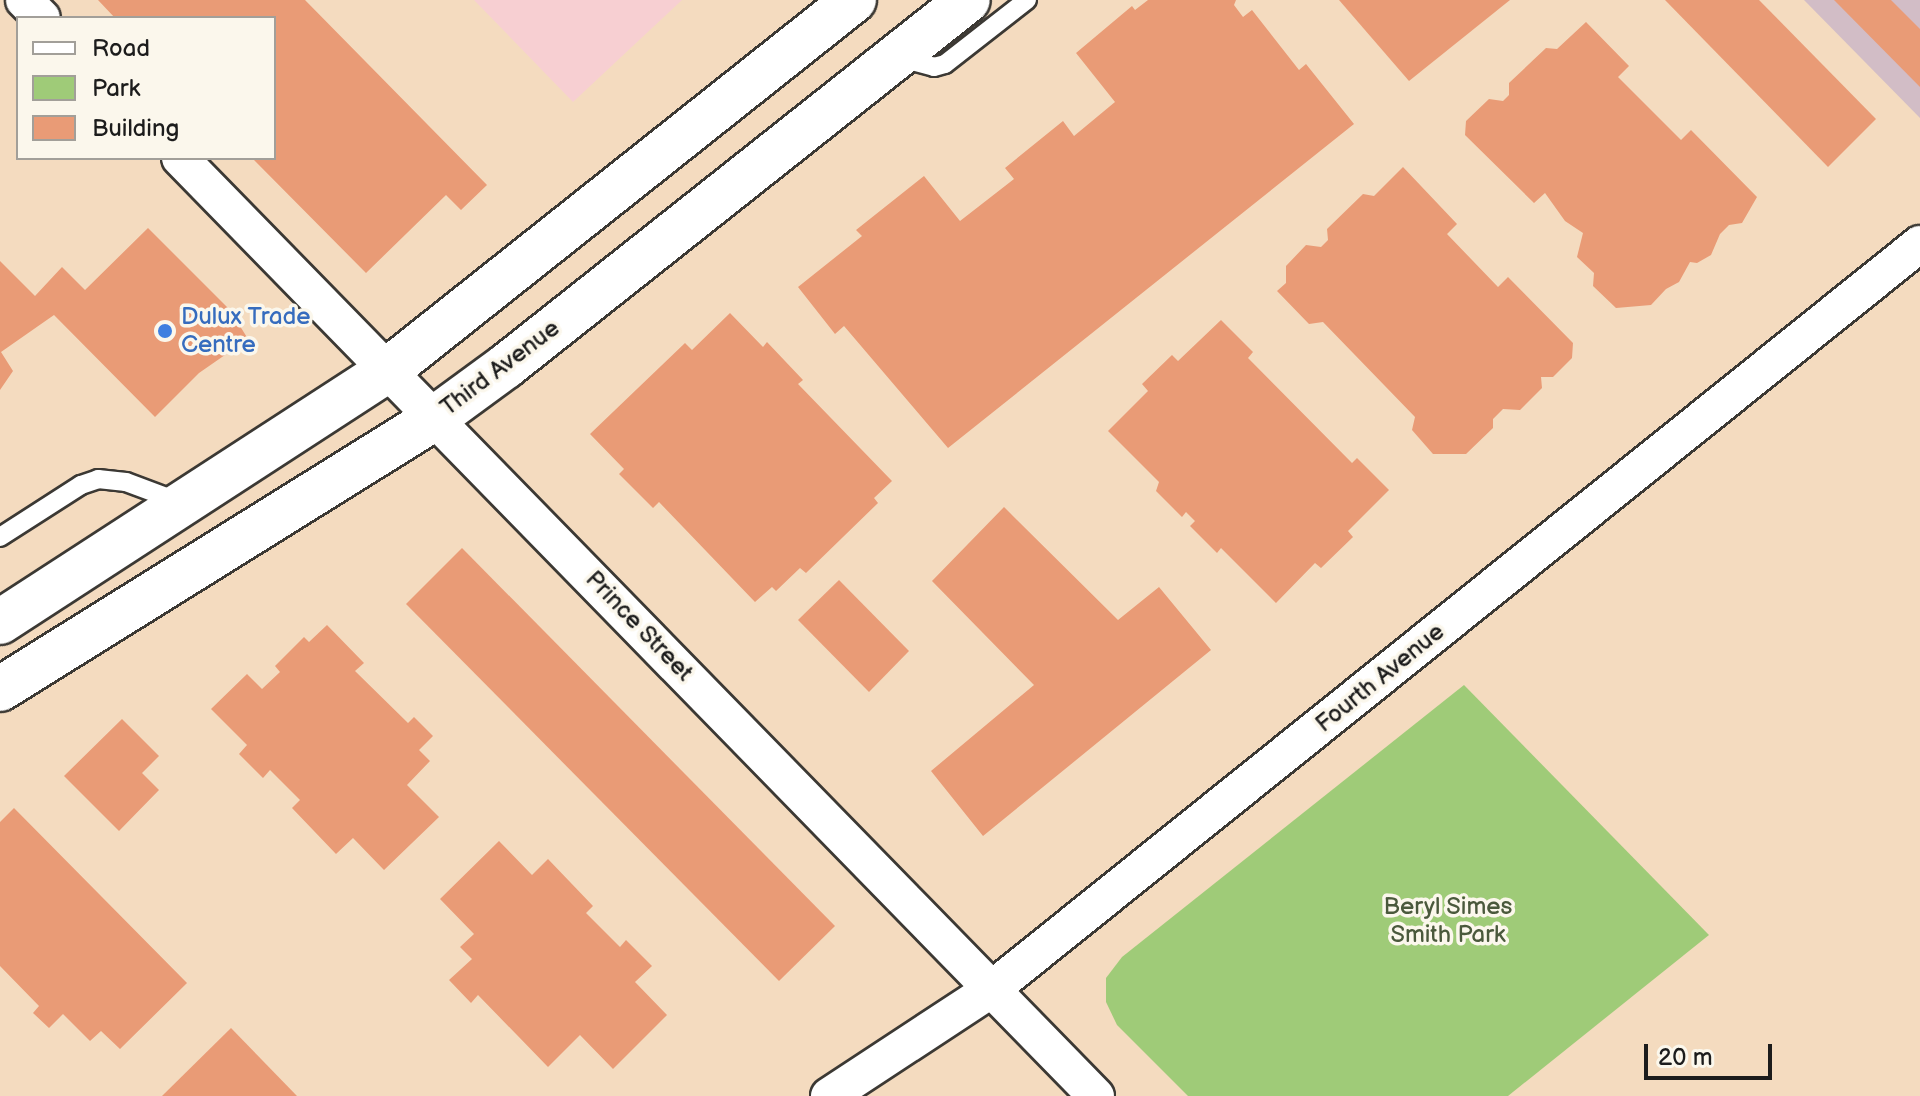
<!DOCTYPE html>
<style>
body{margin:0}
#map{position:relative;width:1920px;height:1096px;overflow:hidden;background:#f4dbbf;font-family:"Balsamiq Sans",sans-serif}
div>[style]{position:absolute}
.built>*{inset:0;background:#f7cfd2}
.industrial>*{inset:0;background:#d2bdc6}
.green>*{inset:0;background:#9fcb78}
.building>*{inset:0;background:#e99b76}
.roads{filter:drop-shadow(2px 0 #3c3934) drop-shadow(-2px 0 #3c3934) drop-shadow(0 2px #3c3934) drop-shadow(0 -2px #3c3934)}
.service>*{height:18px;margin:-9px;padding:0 9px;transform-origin:9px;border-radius:9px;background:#fff}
.minor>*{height:36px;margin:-18px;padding:0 18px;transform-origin:18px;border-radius:18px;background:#fff}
.primary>*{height:44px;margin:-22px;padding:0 22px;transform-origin:22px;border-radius:22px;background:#fff}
.dots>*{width:22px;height:22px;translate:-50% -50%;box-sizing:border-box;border:4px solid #fbf7ec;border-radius:50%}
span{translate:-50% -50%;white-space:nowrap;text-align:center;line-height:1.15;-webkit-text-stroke:7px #fbf7ec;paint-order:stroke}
.shop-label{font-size:24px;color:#366cbe}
.left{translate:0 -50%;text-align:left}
.street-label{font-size:24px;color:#1c1c1c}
.park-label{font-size:24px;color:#4a593c}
.legend{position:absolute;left:16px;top:16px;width:260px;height:144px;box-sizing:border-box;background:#fbf7ec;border:2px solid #a29f99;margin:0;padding:10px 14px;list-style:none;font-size:24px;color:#1c1c1c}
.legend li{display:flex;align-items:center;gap:16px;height:40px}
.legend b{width:40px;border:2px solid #a29f99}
.scale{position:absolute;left:1644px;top:1044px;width:128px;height:36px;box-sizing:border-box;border:4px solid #1c1c1c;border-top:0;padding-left:10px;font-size:24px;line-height:28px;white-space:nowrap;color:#1c1c1c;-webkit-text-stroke:6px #fbf7ec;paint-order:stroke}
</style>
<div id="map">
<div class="built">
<div style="clip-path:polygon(474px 0,682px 0,573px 102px)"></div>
</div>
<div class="industrial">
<div style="clip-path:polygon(1804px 0,1920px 0,1920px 118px)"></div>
</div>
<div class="green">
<div style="clip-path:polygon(1464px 685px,1709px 935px,1508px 1096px,1188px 1096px,1117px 1025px,1106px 1002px,1106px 978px,1122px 957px)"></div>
</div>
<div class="building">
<div style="clip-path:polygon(98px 0,305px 0,487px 185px,461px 210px,446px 195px,366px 273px,252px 158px,274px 158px,274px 18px,115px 18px)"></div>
<div style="clip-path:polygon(1148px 0,1236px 0,1234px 5px,1243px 17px,1252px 10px,1299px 70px,1306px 64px,1354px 124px,948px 448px,844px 326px,835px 334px,798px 287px,862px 236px,856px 230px,924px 176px,960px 221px,1014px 179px,1005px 168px,1063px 121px,1074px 136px,1115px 102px,1076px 53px,1132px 6px,1135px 10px)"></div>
<div style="clip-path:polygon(1339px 0,1510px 0,1409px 81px)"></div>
<div style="clip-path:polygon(1665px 0,1759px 0,1876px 119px,1828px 167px)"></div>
<div style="clip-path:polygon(1834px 0,1891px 0,1920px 29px,1920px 87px)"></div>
<div style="clip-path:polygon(1586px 22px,1629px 66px,1618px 77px,1681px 140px,1691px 130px,1757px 197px,1742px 223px,1729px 225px,1720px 234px,1711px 255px,1697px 263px,1690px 262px,1679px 282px,1666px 289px,1651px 305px,1616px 308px,1593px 286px,1594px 273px,1577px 257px,1583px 233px,1565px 221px,1545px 193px,1534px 203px,1465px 135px,1466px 121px,1489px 99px,1503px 101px,1509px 95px,1509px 83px,1546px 48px,1557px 49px)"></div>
<div style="clip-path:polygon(1403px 167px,1457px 224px,1447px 234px,1498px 287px,1508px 277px,1573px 343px,1572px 358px,1553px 377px,1541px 377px,1542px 388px,1520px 410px,1503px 409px,1493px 419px,1493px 428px,1466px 454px,1433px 454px,1412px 430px,1415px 417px,1323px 322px,1309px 324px,1277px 291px,1286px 283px,1286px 266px,1306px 245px,1321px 247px,1328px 240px,1327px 229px,1363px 194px,1374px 196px)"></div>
<div style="clip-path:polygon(148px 228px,230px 310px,248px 339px,199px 373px,155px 417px,54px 315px,1px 352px,13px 371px,0 390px,0 261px,35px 296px,62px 267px,85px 290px)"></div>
<div style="clip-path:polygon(730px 313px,763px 347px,767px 342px,803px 380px,798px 384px,892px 481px,874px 498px,878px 503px,806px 573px,800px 568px,776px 591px,772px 587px,755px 602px,659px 502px,653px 508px,619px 474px,624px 469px,590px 434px,685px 343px,692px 350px)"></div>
<div style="clip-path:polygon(1221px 320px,1253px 352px,1248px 358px,1352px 463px,1357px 458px,1389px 490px,1348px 531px,1353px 537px,1321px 568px,1315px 563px,1276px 603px,1221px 548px,1217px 553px,1190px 526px,1195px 521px,1186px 512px,1182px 517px,1156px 491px,1159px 482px,1108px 431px,1148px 391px,1142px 384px,1172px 355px,1178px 361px)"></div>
<div style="clip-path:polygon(1004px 507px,1118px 620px,1159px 587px,1211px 650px,983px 836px,931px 771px,1034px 685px,932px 581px)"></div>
<div style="clip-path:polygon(462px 548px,835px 926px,779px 981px,406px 604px)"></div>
<div style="clip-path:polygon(839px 580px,909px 651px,869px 692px,798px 620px)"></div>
<div style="clip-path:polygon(327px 625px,364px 663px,355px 671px,408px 723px,414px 717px,433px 736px,419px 750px,430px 761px,407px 785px,439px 817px,384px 870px,353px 838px,336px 854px,292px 808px,300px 800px,270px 770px,263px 778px,239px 754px,247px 745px,211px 709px,247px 674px,262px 689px,280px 672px,275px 666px,304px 637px,309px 642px)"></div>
<div style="clip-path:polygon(122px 719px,159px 756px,142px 773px,159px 790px,119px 831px,64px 776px)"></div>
<div style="clip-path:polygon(14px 808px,187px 983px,120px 1049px,101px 1031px,90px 1041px,63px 1014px,49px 1028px,33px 1013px,39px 1006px,0 966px,0 822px)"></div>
<div style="clip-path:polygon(499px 841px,532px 875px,548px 859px,593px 906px,586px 913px,620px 947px,626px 940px,652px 966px,635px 982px,667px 1015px,613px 1069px,580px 1035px,548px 1067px,478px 995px,471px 1003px,449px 980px,472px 959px,460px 947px,474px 934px,440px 899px)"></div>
<div style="clip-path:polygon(231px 1028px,297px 1096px,162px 1096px)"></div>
</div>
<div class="roads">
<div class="service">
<div style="left:901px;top:58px;width:34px;rotate:15deg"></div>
<div style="left:934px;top:67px;width:11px;rotate:-15deg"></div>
<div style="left:945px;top:64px;width:104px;rotate:-38deg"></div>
<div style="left:0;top:537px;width:96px;rotate:-32.7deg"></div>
<div style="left:81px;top:485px;width:18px;rotate:-19deg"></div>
<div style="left:98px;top:479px;width:28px;rotate:6deg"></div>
<div style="left:126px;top:482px;width:54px;rotate:20.4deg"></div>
</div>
<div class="minor">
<div style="left:24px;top:0;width:25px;rotate:45deg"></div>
<div style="left:180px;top:158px;width:1311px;rotate:45.68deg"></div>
<div style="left:829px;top:1096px;width:195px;rotate:-33.3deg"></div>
<div style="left:992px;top:989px;width:1190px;rotate:-38.76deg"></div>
</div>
<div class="primary">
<div style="left:0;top:622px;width:463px;rotate:-33deg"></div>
<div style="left:388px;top:370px;width:595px;rotate:-38.45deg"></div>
<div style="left:0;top:689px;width:513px;rotate:-31.92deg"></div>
<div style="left:435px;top:418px;width:88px;rotate:-36.2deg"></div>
<div style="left:506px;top:366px;width:589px;rotate:-38.39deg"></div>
</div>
</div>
<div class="dots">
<div style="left:165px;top:331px;background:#3f7fe0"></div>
</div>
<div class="shop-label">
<span class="left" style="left:181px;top:331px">Dulux Trade<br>Centre</span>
</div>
<div class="street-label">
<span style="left:500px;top:368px;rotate:-37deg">Third Avenue</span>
<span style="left:639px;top:626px;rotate:46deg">Prince Street</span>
<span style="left:1380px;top:678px;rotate:-39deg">Fourth Avenue</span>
</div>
<div class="park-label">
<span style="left:1448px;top:921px">Beryl Simes<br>Smith Park</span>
</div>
<ul class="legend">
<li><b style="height:10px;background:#fff"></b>Road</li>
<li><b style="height:22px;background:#9fcb78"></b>Park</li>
<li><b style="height:22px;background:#e99b76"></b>Building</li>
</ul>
<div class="scale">20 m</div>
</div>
